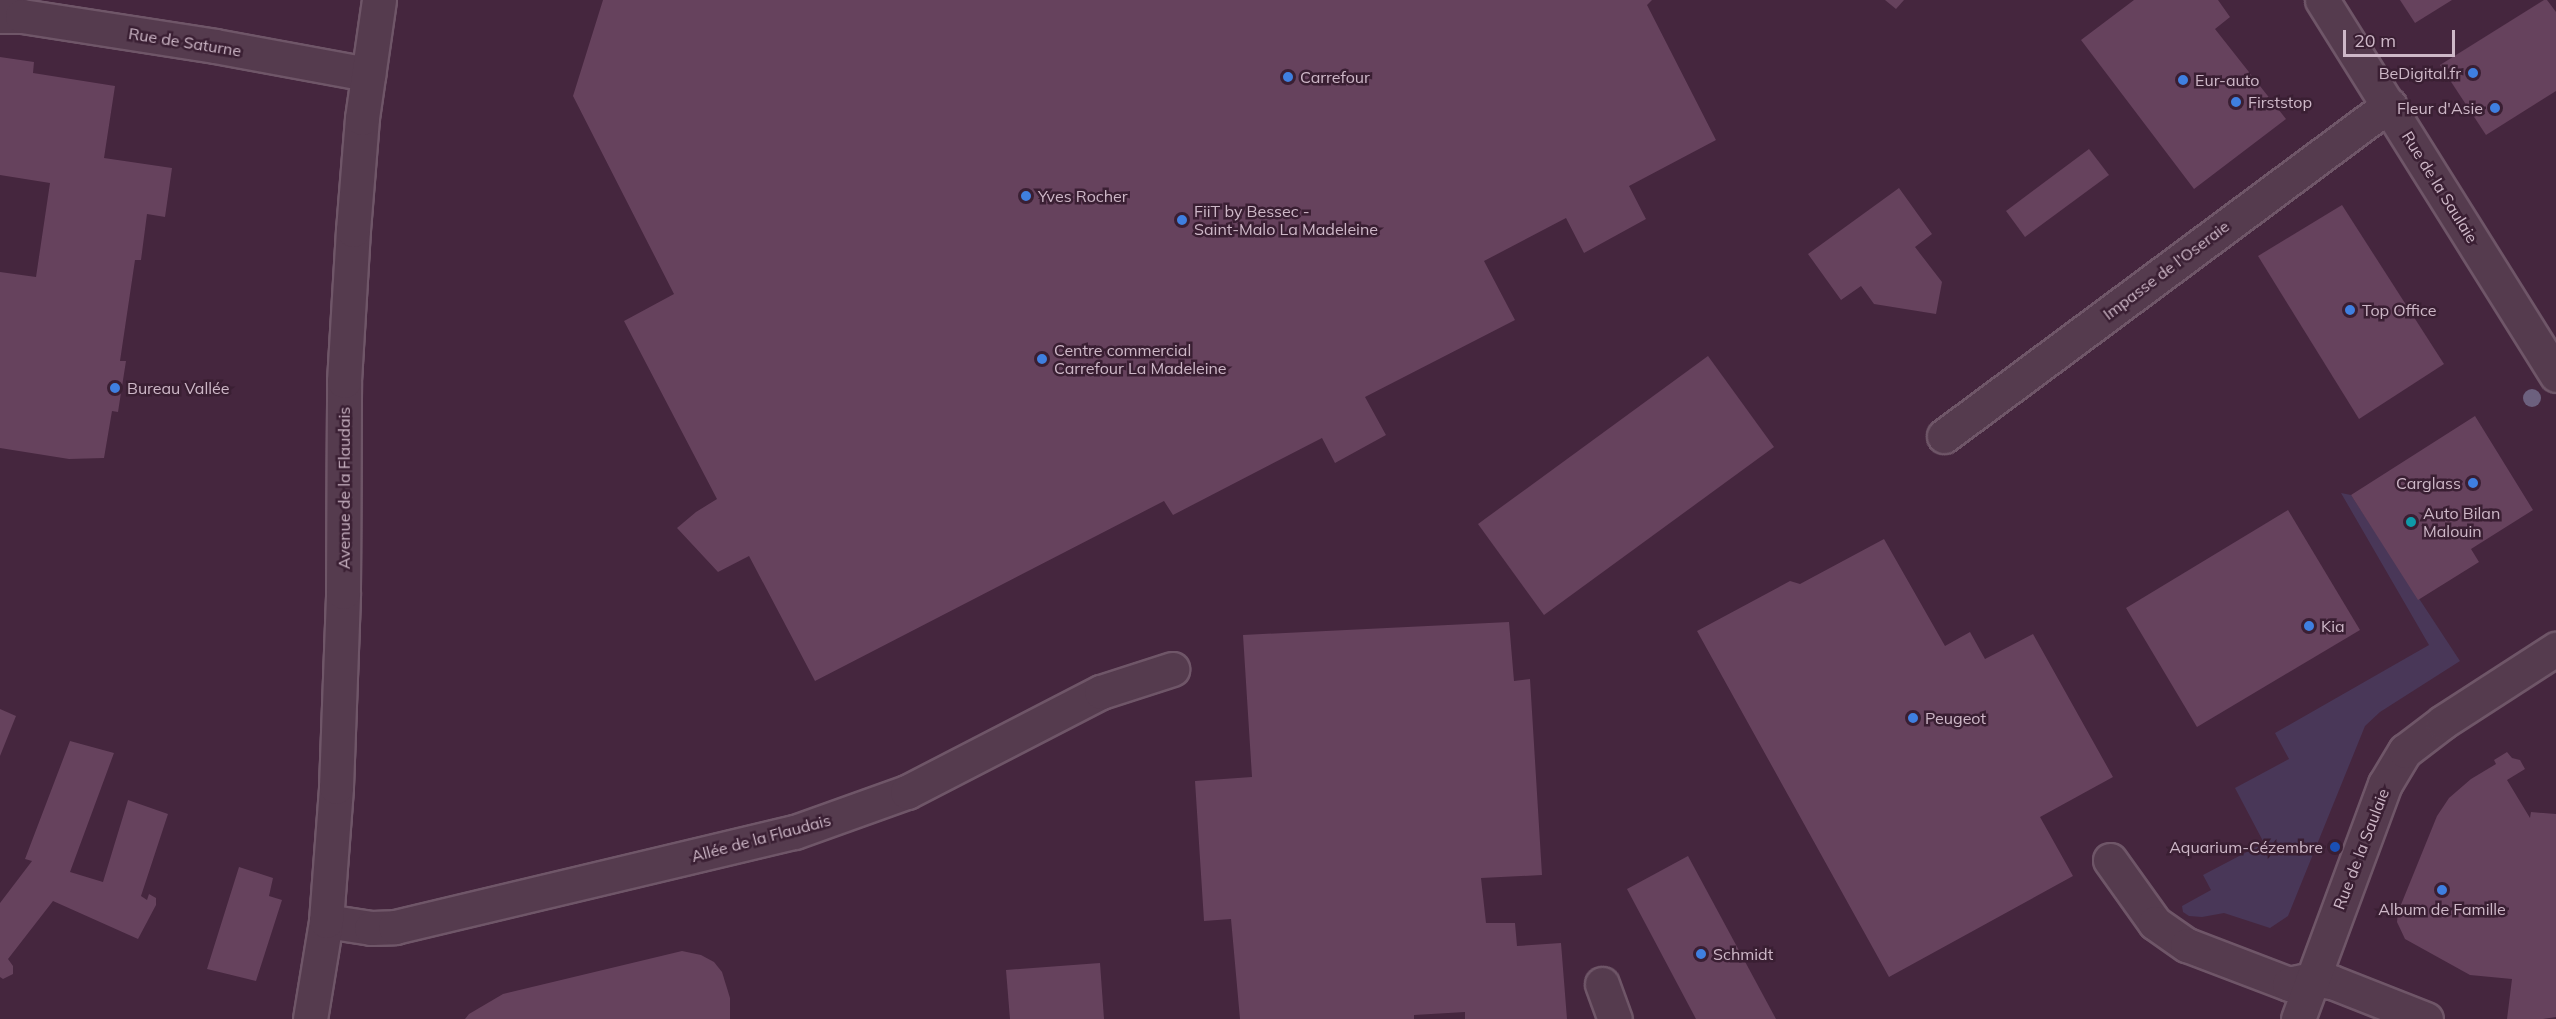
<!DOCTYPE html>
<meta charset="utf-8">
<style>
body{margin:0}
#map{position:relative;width:2556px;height:1019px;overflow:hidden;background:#45263e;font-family:Mulish,sans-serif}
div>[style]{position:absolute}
.green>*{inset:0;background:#493758}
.building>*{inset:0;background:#66425d}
.roads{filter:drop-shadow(2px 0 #6f5668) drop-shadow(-2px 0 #6f5668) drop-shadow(0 2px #6f5668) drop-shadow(0 -2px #6f5668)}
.minor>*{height:33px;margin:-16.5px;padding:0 16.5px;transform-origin:16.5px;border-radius:16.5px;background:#553b4e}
.trees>*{width:18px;height:18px;margin:-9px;border-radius:50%;background:#6c607e}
.dots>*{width:16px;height:16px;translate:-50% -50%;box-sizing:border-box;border:3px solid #3a1f33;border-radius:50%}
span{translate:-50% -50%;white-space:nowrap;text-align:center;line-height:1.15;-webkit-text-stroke:5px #3a1f33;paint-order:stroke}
.street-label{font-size:16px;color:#ceb8c8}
.poi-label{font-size:16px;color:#ceb8c8}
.right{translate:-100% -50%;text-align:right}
.left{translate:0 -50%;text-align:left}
.scale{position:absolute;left:2343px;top:30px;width:112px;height:27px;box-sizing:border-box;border:3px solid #ceb8c8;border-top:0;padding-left:8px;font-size:18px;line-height:21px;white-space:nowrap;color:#ceb8c8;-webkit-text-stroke:4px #3a1f33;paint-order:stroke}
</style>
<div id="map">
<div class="green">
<div style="clip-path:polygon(2341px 493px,2351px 495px,2460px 661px,2380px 712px,2365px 726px,2288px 916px,2270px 928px,2224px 913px,2202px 917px,2189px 916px,2183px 912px,2182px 906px,2211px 890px,2203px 875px,2264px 843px,2235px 788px,2289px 759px,2275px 733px,2429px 645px)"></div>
</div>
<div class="building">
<div style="clip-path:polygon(603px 0,1652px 0,1647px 5px,1716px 140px,1629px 186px,1646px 219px,1584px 253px,1566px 218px,1484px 261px,1515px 320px,1365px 397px,1386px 435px,1335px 463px,1322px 438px,1173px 515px,1164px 501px,815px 681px,749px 556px,718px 572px,677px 528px,696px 512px,717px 499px,624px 321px,674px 294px,573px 96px)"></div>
<div style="clip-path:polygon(1885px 0,1904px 0,1896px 9px)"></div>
<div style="clip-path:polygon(2134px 0,2218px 0,2230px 17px,2215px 29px,2286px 119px,2194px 189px,2081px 40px)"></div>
<div style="clip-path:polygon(2400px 0,2452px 0,2415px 23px)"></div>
<div style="clip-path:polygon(2544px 0,2547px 0,2556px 12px,2556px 91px,2486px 135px,2440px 65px)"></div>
<div style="clip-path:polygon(0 57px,34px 62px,33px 73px,115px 86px,104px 158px,172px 168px,165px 217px,147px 214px,141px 260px,135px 260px,120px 361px,126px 361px,118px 412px,112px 411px,104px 458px,69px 459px,0 448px,0 272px,36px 277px,50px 183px,0 175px)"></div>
<div style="clip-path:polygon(2089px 149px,2109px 175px,2025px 237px,2006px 211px)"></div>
<div style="clip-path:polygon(1899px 188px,1932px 234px,1915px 247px,1942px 282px,1936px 314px,1874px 304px,1861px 286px,1841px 300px,1808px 254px)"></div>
<div style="clip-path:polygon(2342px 205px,2444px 364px,2359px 419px,2258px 256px)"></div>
<div style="clip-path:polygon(1708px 356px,1774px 447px,1544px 615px,1478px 524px)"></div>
<div style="clip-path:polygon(2475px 416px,2533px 510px,2471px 549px,2479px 562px,2418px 600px,2351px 495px)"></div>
<div style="clip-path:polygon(2288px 510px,2360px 630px,2197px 727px,2126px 608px)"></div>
<div style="clip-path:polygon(1884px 539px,1945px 646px,1970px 632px,1985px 659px,2033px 634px,2113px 777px,2040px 817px,2073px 876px,1889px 977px,1697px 631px,1790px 581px,1800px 584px)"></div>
<div style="clip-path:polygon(1509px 622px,1514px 681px,1530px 679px,1542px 875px,1481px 878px,1486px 923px,1515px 923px,1517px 946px,1561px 943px,1567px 1019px,1465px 1019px,1465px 1012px,1414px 1015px,1414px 1019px,1240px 1019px,1231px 919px,1204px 921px,1195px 781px,1252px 777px,1243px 635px)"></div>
<div style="clip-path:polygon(0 709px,16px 716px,0 756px)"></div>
<div style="clip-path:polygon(70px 741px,114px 753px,70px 872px,103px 882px,128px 800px,168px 814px,141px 896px,147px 900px,149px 894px,156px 898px,156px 905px,138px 939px,53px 901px,8px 959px,13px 966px,13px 974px,3px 979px,0 977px,0 903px,32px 861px,25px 859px)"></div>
<div style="clip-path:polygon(2507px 752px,2512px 758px,2520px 760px,2525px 769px,2507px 780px,2530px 818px,2531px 812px,2556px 814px,2556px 1017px,2543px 1019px,2507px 1019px,2512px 979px,2470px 975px,2405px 939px,2397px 922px,2398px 912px,2437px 816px,2449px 798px,2471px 779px,2496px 764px,2494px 760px)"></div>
<div style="clip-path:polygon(1688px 856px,1776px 1019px,1696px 1019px,1627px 889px)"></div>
<div style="clip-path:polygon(239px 867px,273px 878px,269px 896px,282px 900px,256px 981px,207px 969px)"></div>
<div style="clip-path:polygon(682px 951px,701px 955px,714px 962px,722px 972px,730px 998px,730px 1019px,465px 1019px,469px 1014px,503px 994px)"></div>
<div style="clip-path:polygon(1100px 963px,1104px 1019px,1010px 1019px,1006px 970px)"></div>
</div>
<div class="roads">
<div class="minor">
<div style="left:2322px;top:0;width:442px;rotate:58deg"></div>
<div style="left:0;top:16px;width:22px"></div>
<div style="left:22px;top:16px;width:195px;rotate:8.8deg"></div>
<div style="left:215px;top:46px;width:156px;rotate:10.4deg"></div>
<div style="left:1944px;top:436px;width:555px;rotate:-36.64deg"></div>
<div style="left:2110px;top:860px;width:77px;rotate:54.5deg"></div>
<div style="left:2155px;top:923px;width:39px;rotate:35deg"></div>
<div style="left:2187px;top:945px;width:109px;rotate:20.9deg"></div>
<div style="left:2289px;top:984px;width:24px;rotate:-12deg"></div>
<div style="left:2312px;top:979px;width:20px;rotate:9deg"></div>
<div style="left:2332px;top:982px;width:101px;rotate:21.5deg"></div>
<div style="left:326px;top:921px;width:46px;rotate:8.8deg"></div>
<div style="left:371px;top:928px;width:24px;rotate:-2deg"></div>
<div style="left:395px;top:927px;width:411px;rotate:-13.4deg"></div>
<div style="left:795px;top:832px;width:119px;rotate:-19.7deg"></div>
<div style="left:907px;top:792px;width:218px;rotate:-27.3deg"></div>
<div style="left:1101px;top:692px;width:75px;rotate:-17.9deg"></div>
<div style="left:1602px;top:984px;width:37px;rotate:70deg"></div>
<div style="left:310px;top:1019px;width:99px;rotate:-80.7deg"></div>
<div style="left:326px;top:921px;width:134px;rotate:-85.7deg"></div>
<div style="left:336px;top:787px;width:195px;rotate:-87.9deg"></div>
<div style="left:343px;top:592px;width:211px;rotate:-89.7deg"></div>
<div style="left:344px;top:381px;width:151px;rotate:-86.6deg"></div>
<div style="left:353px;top:230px;width:112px;rotate:-85.4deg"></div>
<div style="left:362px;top:118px;width:119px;rotate:-81.8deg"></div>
<div style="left:2298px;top:1019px;width:251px;rotate:-69.7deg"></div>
<div style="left:2385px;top:784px;width:39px;rotate:-59deg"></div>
<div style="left:2405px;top:751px;width:48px;rotate:-37.3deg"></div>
<div style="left:2443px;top:722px;width:135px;rotate:-32.9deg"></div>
</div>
</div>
<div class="trees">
<div style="left:2532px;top:398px"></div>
</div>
<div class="dots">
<div style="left:2473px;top:73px;background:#3f7fe0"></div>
<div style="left:1288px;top:77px;background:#3f7fe0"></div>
<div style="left:2183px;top:80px;background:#3f7fe0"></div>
<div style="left:2236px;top:102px;background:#3f7fe0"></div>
<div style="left:2495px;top:108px;background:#3f7fe0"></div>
<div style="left:1026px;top:196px;background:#3f7fe0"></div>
<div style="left:1182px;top:220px;background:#3f7fe0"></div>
<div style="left:2350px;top:310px;background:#3f7fe0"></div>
<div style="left:1042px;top:359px;background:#3f7fe0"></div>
<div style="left:115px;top:388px;background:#3f7fe0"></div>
<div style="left:2473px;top:483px;background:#3f7fe0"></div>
<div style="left:2411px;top:522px;background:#0f9aa8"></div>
<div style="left:2309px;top:626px;background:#3f7fe0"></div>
<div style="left:1913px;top:718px;background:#3f7fe0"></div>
<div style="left:2335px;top:847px;background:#1a4fb4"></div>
<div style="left:2442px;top:890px;background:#3f7fe0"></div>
<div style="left:1701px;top:954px;background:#3f7fe0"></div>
</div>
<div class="street-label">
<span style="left:185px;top:42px;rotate:9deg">Rue de Saturne</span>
<span style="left:2440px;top:187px;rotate:58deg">Rue de la Saulaie</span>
<span style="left:2166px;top:270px;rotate:-37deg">Impasse de l'Oseraie</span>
<span style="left:344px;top:488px;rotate:-90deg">Avenue de la Flaudais</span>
<span style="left:761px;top:838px;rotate:-15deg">Allée de la Flaudais</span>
<span style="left:2361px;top:849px;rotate:-69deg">Rue de la Saulaie</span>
</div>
<div class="poi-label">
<span class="right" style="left:2461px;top:73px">BeDigital.fr</span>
<span class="left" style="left:1300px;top:77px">Carrefour</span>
<span class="left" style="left:2195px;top:80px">Eur-auto</span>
<span class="left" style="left:2248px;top:102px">Firststop</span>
<span class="right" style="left:2483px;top:108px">Fleur d'Asie</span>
<span class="left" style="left:1038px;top:196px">Yves Rocher</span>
<span class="left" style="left:1194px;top:220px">FiiT by Bessec -<br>Saint-Malo La Madeleine</span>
<span class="left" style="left:2362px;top:310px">Top Office</span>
<span class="left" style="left:1054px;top:359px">Centre commercial<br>Carrefour La Madeleine</span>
<span class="left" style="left:127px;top:388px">Bureau Vallée</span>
<span class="right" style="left:2461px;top:483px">Carglass</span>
<span class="left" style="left:2423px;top:522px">Auto Bilan<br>Malouin</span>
<span class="left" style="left:2321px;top:626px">Kia</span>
<span class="left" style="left:1925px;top:718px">Peugeot</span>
<span class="right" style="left:2323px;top:847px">Aquarium-Cézembre</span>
<span style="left:2442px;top:909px">Album de Famille</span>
<span class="left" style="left:1713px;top:954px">Schmidt</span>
</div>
<div class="scale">20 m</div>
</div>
